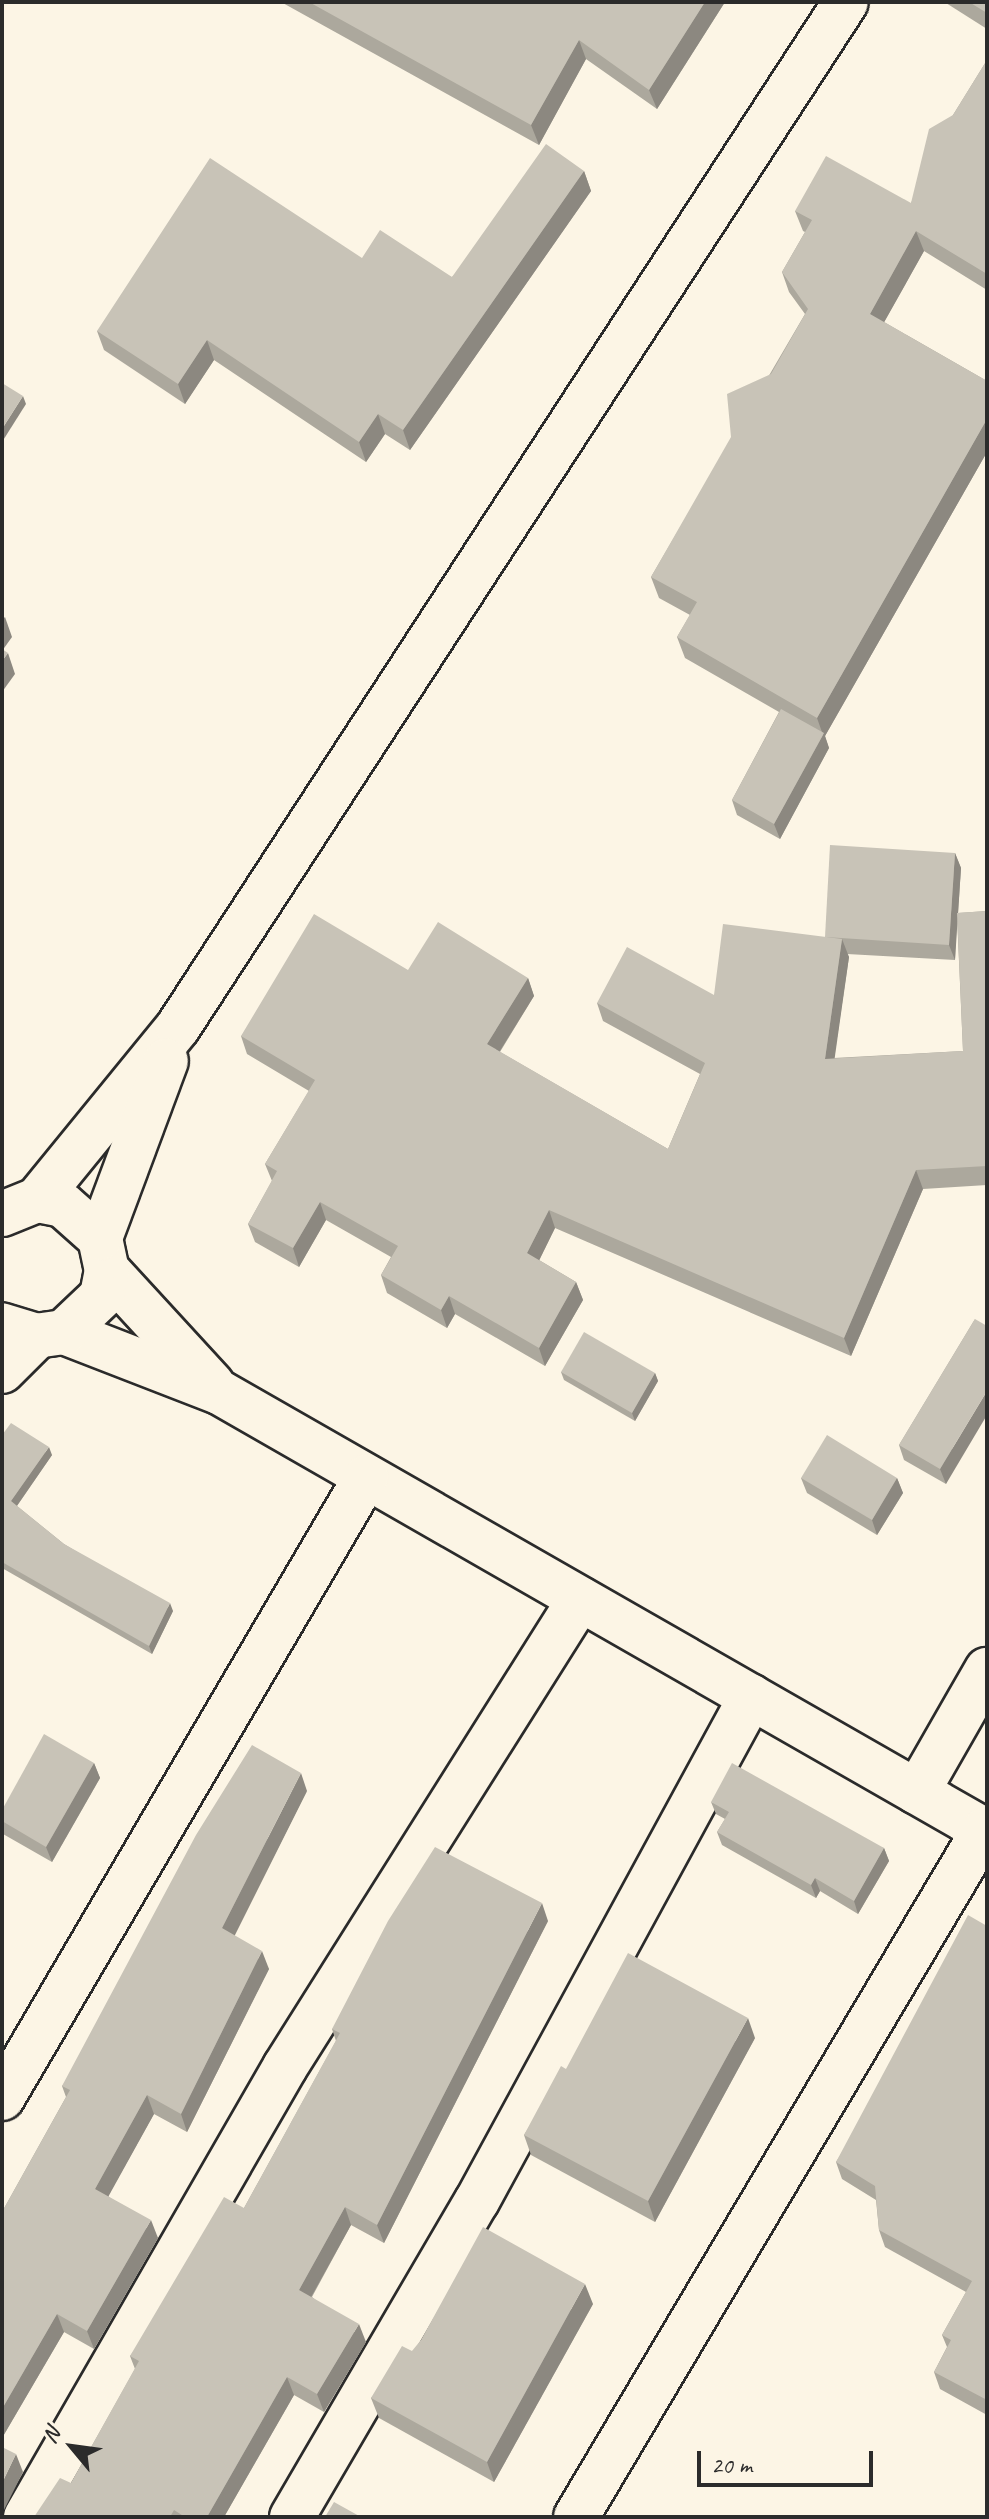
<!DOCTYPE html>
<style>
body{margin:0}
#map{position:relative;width:989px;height:2519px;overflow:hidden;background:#fcf5e5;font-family:Caveat,sans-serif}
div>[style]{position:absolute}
.roads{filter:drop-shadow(2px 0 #2b2b2b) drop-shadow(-2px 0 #2b2b2b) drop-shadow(0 2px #2b2b2b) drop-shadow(0 -2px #2b2b2b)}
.street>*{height:44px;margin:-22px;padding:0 22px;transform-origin:22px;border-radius:22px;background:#fcf5e5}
.secondary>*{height:44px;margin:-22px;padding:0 22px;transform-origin:22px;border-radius:22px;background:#fcf5e5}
.wall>*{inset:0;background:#aca89d}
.shaded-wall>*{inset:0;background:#8c8880}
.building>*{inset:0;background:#c8c3b7}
span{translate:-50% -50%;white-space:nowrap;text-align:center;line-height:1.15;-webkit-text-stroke:8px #fcf5e5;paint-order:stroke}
.frame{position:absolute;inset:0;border:4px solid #2b2b2b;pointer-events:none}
.north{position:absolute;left:32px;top:2407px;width:80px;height:80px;-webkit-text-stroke:6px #fcf5e5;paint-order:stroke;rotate:299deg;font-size:22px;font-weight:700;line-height:32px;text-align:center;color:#2b2b2b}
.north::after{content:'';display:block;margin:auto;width:28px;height:36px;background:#2b2b2b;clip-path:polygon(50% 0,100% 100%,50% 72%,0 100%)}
.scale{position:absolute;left:697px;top:2451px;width:176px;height:36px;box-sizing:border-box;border:4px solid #2b2b2b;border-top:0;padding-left:10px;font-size:24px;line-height:28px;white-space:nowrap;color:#2b2b2b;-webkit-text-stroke:6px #fcf5e5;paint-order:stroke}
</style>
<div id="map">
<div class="roads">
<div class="street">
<div style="left:107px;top:1270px;width:155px;rotate:47.4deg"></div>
<div style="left:64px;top:1332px;width:166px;rotate:21.2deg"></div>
<div style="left:219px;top:1392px;width:885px;rotate:29.81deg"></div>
<div style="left:917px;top:1792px;width:141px;rotate:-60.2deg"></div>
<div style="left:2px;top:2098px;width:720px;rotate:-59.62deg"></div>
<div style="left:26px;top:2517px;width:519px;rotate:-60.08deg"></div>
<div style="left:285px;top:2067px;width:553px;rotate:-57.78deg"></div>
<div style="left:292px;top:2517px;width:366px;rotate:-59.7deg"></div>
<div style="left:477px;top:2201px;width:574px;rotate:-61.47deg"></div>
<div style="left:576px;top:2517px;width:799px;rotate:-59.29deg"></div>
</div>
<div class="secondary">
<div style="left:37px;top:1200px;width:223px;rotate:-50.8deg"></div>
<div style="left:178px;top:1027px;width:1223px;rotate:-56.91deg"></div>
<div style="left:2px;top:1214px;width:38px;rotate:-22deg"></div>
<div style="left:37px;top:1200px;width:26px;rotate:11deg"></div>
<div style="left:63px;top:1205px;width:50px;rotate:41.7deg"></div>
<div style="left:100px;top:1238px;width:33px;rotate:78deg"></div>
<div style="left:107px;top:1270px;width:26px;rotate:101deg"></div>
<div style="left:102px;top:1296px;width:52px;rotate:136.5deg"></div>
<div style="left:64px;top:1332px;width:27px;rotate:172deg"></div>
<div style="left:37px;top:1336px;width:37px;rotate:-163deg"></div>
<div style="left:100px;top:1238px;width:189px;rotate:-69.6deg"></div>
<div style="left:2px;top:1371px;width:49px;rotate:-45deg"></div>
</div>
</div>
<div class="wall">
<div style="clip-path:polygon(281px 2px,725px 2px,657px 109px,586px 59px,539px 145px)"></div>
<div style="clip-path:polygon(945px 2px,987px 2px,987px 29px,946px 3px)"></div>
<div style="clip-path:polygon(987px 60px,987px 290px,924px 251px,884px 322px,987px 381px,987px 452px,825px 736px,829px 748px,780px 839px,737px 815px,732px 800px,779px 712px,685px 658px,677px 637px,690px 615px,659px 598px,651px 577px,805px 314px,789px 292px,782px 272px,805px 232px,803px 231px,795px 211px,911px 203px,953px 115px)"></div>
<div style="clip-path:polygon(584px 171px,591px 191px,410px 450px,385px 434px,366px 462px,214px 360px,185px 404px,104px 350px,97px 331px,362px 258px,452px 277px)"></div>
<div style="clip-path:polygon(evenodd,955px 853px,961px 868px,958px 913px,987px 911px,987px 1185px,923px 1189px,851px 1356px,555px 1228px,539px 1260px,576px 1282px,583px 1300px,545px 1366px,455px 1314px,447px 1328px,387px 1293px,381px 1275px,391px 1257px,326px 1220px,299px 1267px,255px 1242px,248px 1224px,272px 1181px,265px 1164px,309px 1091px,247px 1054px,241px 1036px,408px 970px,528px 978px,534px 996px,500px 1052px,668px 1149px,700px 1074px,603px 1021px,597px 1003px,714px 995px,825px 937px,955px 853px,957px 917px,963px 1051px,834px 1058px,849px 957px,847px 954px,955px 960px,957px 917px)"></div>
<div style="clip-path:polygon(975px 1319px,946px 1484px,904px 1460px,899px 1445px)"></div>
<div style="clip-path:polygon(561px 1372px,655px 1373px,658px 1381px,635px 1421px,564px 1380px)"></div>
<div style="clip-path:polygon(2px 1435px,52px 1455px,17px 1506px,64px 1544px,173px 1611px,152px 1654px,2px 1568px)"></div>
<div style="clip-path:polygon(801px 1478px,897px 1478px,903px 1493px,877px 1535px,807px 1493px)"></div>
<div style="clip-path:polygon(94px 1763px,100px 1778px,52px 1862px,3px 1834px,2px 1810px)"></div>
<div style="clip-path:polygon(307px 1791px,234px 1935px,269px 1969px,187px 2132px,154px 2114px,108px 2196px,158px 2238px,94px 2349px,64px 2332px,2px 2438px,2px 2212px,66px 2097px,62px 2086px)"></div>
<div style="clip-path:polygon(711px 1802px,884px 1848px,889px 1861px,858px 1914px,820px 1891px,816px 1898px,722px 1845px,717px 1832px,725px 1819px,716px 1814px)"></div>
<div style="clip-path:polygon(548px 1921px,384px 2243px,351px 2225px,312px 2297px,366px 2342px,324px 2412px,294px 2395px,224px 2517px,34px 2517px,71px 2483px,135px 2369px,130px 2356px,244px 2208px,336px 2041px,332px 2029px)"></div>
<div style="clip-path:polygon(987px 1926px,987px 2415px,940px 2389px,934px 2372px,947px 2347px,942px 2335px,966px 2292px,885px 2247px,879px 2230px,876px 2200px,842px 2179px,836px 2162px)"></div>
<div style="clip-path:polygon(755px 2038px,655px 2222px,531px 2155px,524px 2135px,566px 2069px)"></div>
<div style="clip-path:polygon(593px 2304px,494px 2482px,379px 2418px,371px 2398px,412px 2351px)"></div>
</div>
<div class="shaded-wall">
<div style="clip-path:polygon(705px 2px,725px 2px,657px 109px,649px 90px)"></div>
<div style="clip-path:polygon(579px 40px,586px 59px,539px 145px,531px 125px)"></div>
<div style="clip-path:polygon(584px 171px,591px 191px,410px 450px,403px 430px)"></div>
<div style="clip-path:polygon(916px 231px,924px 251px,877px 335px,870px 314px)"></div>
<div style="clip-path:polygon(207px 340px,214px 360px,185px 404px,178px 384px)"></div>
<div style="clip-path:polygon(23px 396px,26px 404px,2px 442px,2px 429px)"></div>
<div style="clip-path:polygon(378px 414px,385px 434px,366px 462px,359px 442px)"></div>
<div style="clip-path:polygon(987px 419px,987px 452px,825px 736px,829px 748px,780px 839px,774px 824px,823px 735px,817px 718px)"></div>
<div style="clip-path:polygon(5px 617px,12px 637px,2px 651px,2px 620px)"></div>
<div style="clip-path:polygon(8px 653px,15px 674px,2px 692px,2px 661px)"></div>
<div style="clip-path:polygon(955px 853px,961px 868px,955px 960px,949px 945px)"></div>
<div style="clip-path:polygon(842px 939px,849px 957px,832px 1077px,825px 1059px)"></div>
<div style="clip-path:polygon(528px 978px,534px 996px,493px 1062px,487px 1044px)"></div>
<div style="clip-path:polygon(916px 1170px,923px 1189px,851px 1356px,844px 1338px)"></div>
<div style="clip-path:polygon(320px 1202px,326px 1220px,299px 1267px,293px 1248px)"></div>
<div style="clip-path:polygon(549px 1210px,555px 1228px,534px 1271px,527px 1253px)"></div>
<div style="clip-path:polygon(576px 1282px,583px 1300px,545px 1366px,539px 1348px)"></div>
<div style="clip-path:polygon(449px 1296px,455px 1314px,447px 1328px,441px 1310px)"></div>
<div style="clip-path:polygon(655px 1373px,658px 1381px,635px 1421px,632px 1413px)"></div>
<div style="clip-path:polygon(987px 1391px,987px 1415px,946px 1484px,940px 1469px)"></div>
<div style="clip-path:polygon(49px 1447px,52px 1455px,14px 1510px,11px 1501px)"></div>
<div style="clip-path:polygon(897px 1478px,903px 1493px,877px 1535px,872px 1520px)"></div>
<div style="clip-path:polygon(170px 1603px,173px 1611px,152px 1654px,149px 1646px)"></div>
<div style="clip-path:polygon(94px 1763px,100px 1778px,52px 1862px,46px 1847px)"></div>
<div style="clip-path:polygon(301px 1773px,307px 1791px,229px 1947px,222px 1928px)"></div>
<div style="clip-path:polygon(884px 1848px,889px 1861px,858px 1914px,854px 1901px)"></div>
<div style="clip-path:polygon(815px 1878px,820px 1891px,816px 1898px,811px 1885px)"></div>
<div style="clip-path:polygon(542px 1903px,548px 1921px,384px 2243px,377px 2225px)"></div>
<div style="clip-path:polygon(262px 1951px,269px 1969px,187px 2132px,181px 2114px)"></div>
<div style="clip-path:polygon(748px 2018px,755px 2038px,655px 2222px,648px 2201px)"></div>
<div style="clip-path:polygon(147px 2095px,154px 2114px,102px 2208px,95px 2189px)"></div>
<div style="clip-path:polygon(345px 2207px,351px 2225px,305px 2308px,299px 2290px)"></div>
<div style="clip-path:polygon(151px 2220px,158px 2238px,94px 2349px,87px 2331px)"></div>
<div style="clip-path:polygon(585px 2284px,593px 2304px,494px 2482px,487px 2462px)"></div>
<div style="clip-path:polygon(57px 2314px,64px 2332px,2px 2438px,2px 2409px)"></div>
<div style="clip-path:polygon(359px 2324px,366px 2342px,324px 2412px,317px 2394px)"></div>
<div style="clip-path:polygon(287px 2377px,294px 2395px,224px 2517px,207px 2517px)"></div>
<div style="clip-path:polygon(16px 2454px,23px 2472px,2px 2514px,2px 2483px)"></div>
</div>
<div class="building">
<div style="clip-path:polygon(309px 2px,705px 2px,649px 90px,579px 40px,531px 125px)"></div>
<div style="clip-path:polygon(969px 2px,987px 2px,987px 13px)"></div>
<div style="clip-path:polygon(987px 60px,987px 274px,916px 231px,870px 314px,987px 381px,987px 419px,817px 718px,677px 637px,697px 602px,651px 577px,731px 437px,727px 394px,771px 374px,808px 309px,782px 272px,812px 220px,795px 211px,826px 156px,911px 203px,929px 129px,953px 115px)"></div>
<div style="clip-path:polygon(546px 144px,584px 171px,403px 430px,378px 414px,359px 442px,207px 340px,178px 384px,97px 331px,210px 158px,362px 258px,380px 230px,452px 277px)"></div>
<div style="clip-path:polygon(2px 383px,23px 396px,2px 429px)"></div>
<div style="clip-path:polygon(2px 649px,8px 653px,2px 661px)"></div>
<div style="clip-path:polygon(781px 709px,824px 733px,774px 824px,732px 800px)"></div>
<div style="clip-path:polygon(830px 845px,955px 853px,949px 945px,825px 937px)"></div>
<div style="clip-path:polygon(987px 911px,987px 1166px,916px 1170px,844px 1338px,549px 1210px,527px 1253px,576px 1282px,539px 1348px,449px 1296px,441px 1310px,381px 1275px,398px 1246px,320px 1202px,293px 1248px,248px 1224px,277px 1171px,265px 1164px,315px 1080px,241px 1036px,314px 914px,408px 970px,438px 922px,528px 978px,487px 1044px,668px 1149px,705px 1063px,597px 1003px,627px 947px,714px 995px,723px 924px,842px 939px,825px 1059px,963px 1051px,957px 913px)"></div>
<div style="clip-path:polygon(975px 1319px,987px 1326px,987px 1391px,940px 1469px,899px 1445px)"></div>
<div style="clip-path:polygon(584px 1332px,655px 1373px,632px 1413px,561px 1372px)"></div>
<div style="clip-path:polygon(11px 1423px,49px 1447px,11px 1501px,64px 1544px,170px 1603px,149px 1646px,2px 1562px,2px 1435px)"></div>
<div style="clip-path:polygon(827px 1435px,897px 1478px,872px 1520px,801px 1478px)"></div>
<div style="clip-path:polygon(44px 1734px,94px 1763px,46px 1847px,2px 1821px,2px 1810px)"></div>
<div style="clip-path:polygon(252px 1745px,301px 1773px,222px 1928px,262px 1951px,181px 2114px,147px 2095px,95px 2189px,151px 2220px,87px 2331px,57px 2314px,2px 2409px,2px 2212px,70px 2090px,62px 2086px,196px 1835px)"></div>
<div style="clip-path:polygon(732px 1763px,884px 1848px,854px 1901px,815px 1878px,811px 1885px,717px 1832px,729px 1812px,711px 1802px)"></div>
<div style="clip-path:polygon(435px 1847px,542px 1903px,377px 2225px,345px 2207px,299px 2290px,359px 2324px,317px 2394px,287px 2377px,207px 2517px,185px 2517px,174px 2510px,170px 2517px,34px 2517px,60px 2478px,71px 2483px,139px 2361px,130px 2356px,224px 2197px,244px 2208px,340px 2033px,332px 2029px,388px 1921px)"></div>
<div style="clip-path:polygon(968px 1915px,987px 1926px,987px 2400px,934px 2372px,951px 2340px,942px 2335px,972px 2281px,879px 2230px,875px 2186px,836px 2162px)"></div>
<div style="clip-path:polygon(628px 1953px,748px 2018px,648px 2201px,524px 2135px,561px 2066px,566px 2069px)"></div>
<div style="clip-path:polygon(483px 2227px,585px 2284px,487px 2462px,371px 2398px,402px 2346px,412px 2351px,421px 2340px)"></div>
<div style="clip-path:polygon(2px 2447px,16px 2454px,2px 2483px)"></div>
<div style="clip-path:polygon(334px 2502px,361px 2517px,325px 2517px)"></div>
</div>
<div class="frame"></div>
<div class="north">N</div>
<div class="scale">20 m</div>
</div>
